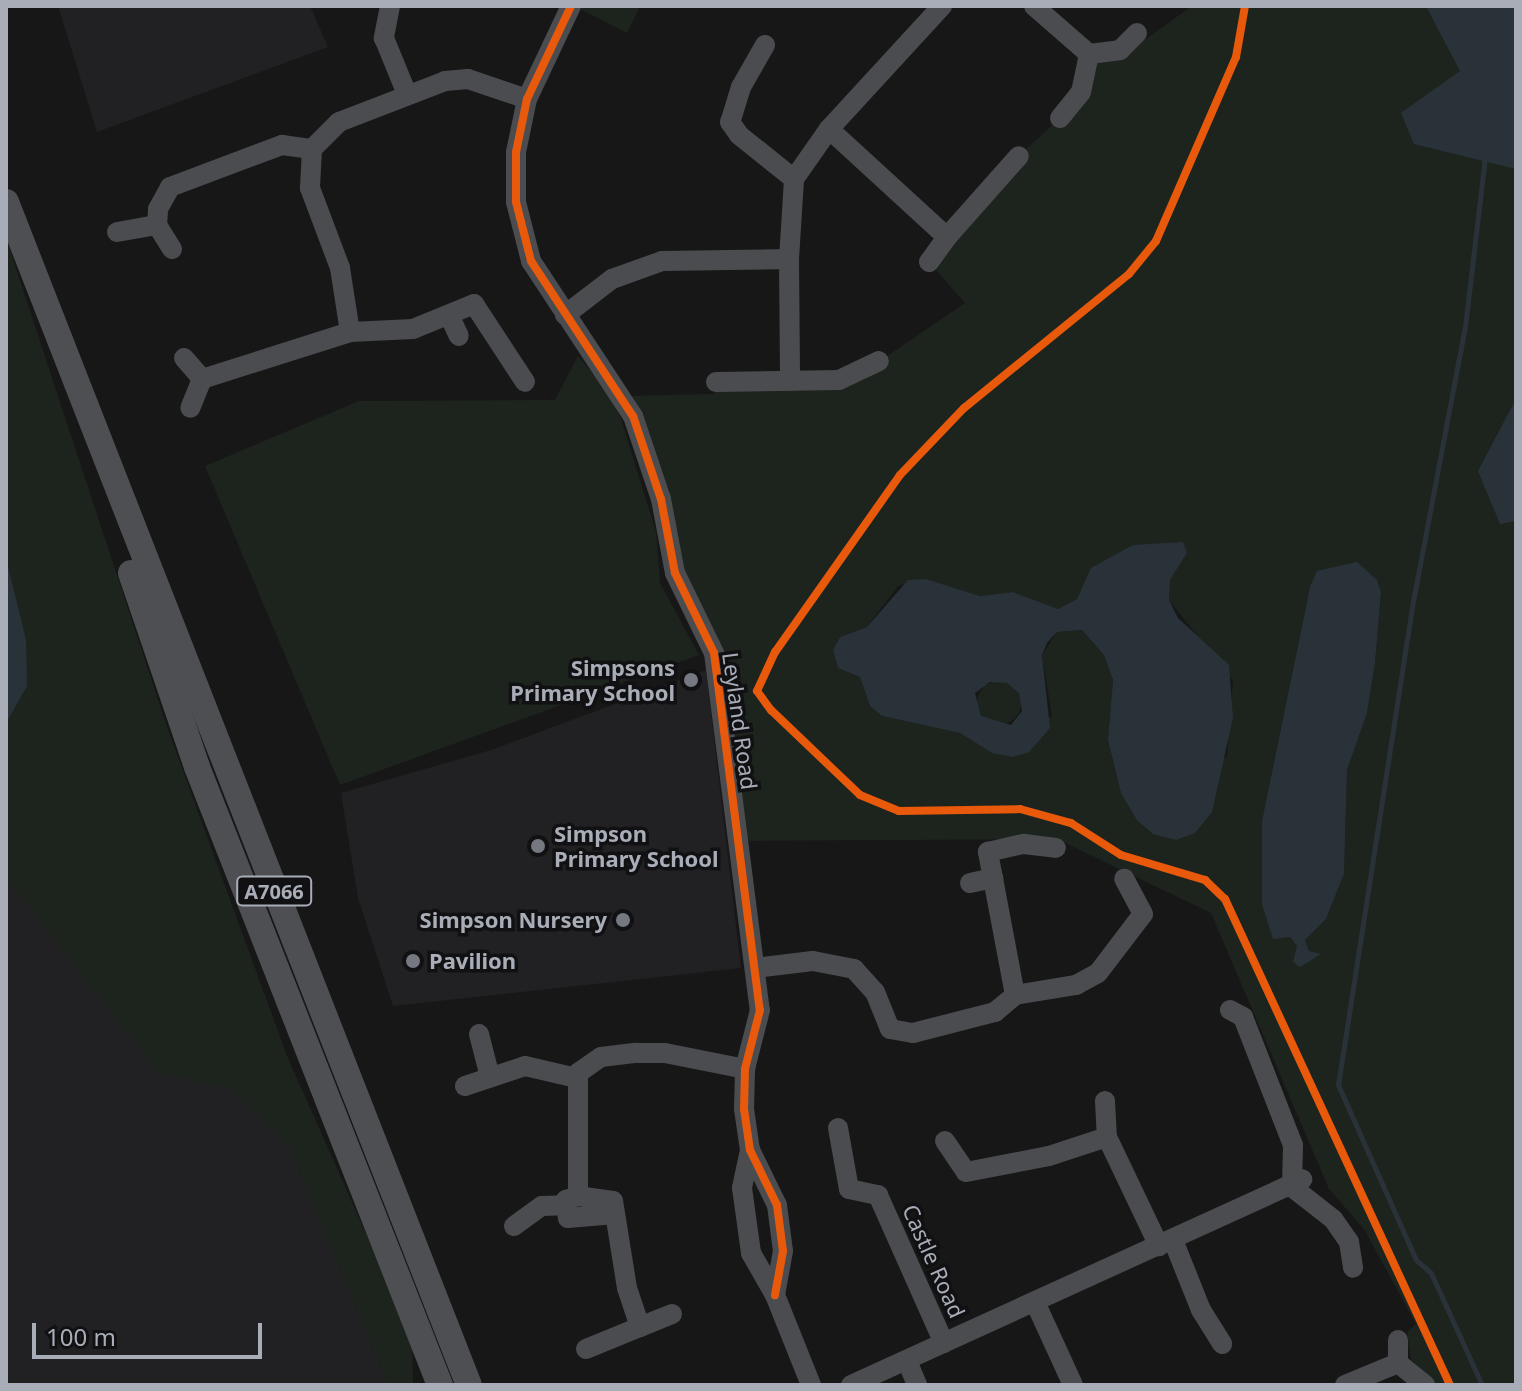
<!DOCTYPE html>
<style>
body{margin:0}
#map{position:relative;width:1522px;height:1391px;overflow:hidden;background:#171717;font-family:"Noto Sans",sans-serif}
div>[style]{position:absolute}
.built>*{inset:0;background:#212123}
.green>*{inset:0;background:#1d241e}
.round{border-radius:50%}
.water>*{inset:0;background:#2a3239}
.stream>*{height:5px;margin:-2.5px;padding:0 2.5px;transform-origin:2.5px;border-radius:2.5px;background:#2a3239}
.minor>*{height:20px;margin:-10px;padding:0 10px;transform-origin:10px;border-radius:10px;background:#4b4c50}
.major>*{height:26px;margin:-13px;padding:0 13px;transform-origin:13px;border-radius:13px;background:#4d4f52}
.cycleway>*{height:8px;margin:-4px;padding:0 4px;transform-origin:4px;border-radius:4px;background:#e8590c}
.dots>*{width:22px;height:22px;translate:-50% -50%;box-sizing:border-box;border:4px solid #111113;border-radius:50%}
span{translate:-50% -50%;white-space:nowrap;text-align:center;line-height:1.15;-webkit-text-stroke:7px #111113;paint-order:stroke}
.shield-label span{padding:2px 6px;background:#111113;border:2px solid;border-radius:6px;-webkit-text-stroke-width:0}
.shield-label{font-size:20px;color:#a8adb8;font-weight:700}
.poi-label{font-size:22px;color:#a8adb8;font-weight:700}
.right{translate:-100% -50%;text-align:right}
.left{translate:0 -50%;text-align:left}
.street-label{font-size:22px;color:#a8adb8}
.frame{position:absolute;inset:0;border:8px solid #a8adb8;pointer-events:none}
.scale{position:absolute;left:32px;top:1323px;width:230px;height:36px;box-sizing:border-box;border:4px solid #a8adb8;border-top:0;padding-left:10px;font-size:24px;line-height:28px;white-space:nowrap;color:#a8adb8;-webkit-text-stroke:6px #111113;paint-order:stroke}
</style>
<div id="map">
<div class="built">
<div style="clip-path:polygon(58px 6px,310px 6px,328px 47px,97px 132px)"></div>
<div style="clip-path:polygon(706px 670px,741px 968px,393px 1006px,358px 898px,341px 793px,491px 750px)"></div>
<div style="clip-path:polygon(6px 878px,158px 1071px,230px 1089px,290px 1147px,388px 1385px,6px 1385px)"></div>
</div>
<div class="green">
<div style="clip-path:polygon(574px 6px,640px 6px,627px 33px)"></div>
<div style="clip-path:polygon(evenodd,1192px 6px,1516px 6px,1516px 1385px,1436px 1385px,1411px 1359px,1407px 1332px,1416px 1324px,1364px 1229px,1329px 1189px,1211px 913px,1057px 839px,739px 841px,717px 674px,623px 396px,714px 394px,716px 382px,861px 374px,965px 303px,929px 262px,1019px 156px,1060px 118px,1089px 54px,1137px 33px,1146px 39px,1192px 6px,1187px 553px,1170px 580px,1169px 600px,1233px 681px,1227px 757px,1121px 793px,1108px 740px,1113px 680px,1104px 655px,1082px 630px,1057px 632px,1042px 655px,1052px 716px,992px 753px,960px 733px,882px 716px,870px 706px,860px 677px,838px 668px,833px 650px,840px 637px,867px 627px,898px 586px,926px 579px,980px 596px,1013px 592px,1058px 609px,1077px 599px,1092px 568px,1187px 553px,1192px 6px,1377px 580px,1381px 592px,1375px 663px,1367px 713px,1347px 770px,1344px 874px,1326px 919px,1305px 940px,1309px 951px,1297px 946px,1262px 904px,1262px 821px,1310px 587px,1377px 580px)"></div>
<div style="clip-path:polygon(6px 238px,166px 724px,287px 1056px,412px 1337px,413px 1385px,388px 1385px,290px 1147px,230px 1089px,158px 1072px,6px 878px)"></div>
<div style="clip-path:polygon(578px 356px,605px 388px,621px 419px,656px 532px,660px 583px,699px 655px,340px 785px,205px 466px,359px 401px,555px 400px)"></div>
<div class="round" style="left:977px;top:681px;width:44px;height:44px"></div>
</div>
<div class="water">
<div style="clip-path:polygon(1426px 6px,1516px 6px,1516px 169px,1414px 144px,1401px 113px,1460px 71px)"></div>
<div style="clip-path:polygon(1516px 399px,1516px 521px,1500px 524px,1478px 471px)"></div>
<div style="clip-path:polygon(evenodd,1183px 542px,1187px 553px,1170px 580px,1169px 600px,1178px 618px,1229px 665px,1233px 718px,1212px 812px,1195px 833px,1176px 840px,1153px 834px,1137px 820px,1121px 793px,1108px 740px,1113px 680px,1104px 655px,1082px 630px,1057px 632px,1047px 643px,1042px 655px,1050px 728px,1029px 752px,1013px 757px,992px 753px,960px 733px,882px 716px,870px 706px,860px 677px,838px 668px,833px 650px,840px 637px,867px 627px,908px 580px,926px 579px,980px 596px,1013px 592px,1058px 609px,1077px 599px,1091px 568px,1133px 545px,1183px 542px,990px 682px,1007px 683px,1019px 693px,1022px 711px,1011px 725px,981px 716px,975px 693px,990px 682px)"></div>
<div style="clip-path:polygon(6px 558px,26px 640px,27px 686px,6px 723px)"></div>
<div style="clip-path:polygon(1357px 562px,1377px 580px,1381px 592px,1375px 663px,1367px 713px,1347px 770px,1344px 874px,1326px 919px,1305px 940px,1309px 951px,1321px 954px,1300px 967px,1293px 962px,1297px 946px,1290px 937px,1273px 939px,1262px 904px,1262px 821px,1310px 587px,1317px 571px)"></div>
</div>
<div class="stream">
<div style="left:1482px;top:1385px;width:123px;rotate:-114.5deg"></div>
<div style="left:1431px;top:1273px;width:20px;rotate:-139deg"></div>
<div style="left:1416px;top:1260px;width:192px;rotate:-114deg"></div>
<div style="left:1338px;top:1085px;width:495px;rotate:-81.2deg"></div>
<div style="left:1414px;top:596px;width:274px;rotate:-79.3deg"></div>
<div style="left:1465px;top:327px;width:172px;rotate:-83.3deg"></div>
</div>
<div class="minor">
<div style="left:390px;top:6px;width:33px;rotate:101deg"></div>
<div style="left:384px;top:38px;width:61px;rotate:67.7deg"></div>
<div style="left:571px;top:6px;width:103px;rotate:115.3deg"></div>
<div style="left:527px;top:99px;width:54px;rotate:101.7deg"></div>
<div style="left:516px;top:152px;width:50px;rotate:90deg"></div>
<div style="left:516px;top:202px;width:61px;rotate:75.7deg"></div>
<div style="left:531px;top:261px;width:186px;rotate:56.7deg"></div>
<div style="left:633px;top:416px;width:88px;rotate:71.4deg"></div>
<div style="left:661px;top:499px;width:75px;rotate:79.3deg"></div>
<div style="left:675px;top:573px;width:89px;rotate:64deg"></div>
<div style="left:714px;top:653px;width:360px;rotate:82.7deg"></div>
<div style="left:760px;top:1010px;width:61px;rotate:104.3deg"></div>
<div style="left:745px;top:1069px;width:40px;rotate:91.4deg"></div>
<div style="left:744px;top:1109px;width:41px;rotate:81.7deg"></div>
<div style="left:750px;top:1150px;width:61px;rotate:63.9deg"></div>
<div style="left:777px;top:1205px;width:46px;rotate:82.6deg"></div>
<div style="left:783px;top:1251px;width:45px;rotate:100.3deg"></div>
<div style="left:1034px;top:6px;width:73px;rotate:41.1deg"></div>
<div style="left:1089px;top:54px;width:31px;rotate:-7deg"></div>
<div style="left:1120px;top:50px;width:24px;rotate:-45deg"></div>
<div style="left:765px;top:45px;width:48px;rotate:119.7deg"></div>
<div style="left:741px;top:87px;width:37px;rotate:107deg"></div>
<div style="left:730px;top:122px;width:16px;rotate:55deg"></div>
<div style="left:739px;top:135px;width:70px;rotate:38.7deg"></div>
<div style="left:1060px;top:118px;width:33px;rotate:-51deg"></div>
<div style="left:1081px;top:92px;width:39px;rotate:-78deg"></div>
<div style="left:829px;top:129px;width:160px;rotate:42.5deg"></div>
<div style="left:947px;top:237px;width:108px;rotate:-48.4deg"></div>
<div style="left:312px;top:149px;width:39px;rotate:93deg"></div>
<div style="left:310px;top:188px;width:85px;rotate:69.4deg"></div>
<div style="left:340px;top:268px;width:65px;rotate:81.1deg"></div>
<div style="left:117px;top:232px;width:41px;rotate:-9.9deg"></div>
<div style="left:172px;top:249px;width:28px;rotate:-122deg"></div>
<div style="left:157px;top:225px;width:16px;rotate:-86deg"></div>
<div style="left:158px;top:209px;width:25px;rotate:-61deg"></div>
<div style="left:170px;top:187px;width:120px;rotate:-20.6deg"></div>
<div style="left:282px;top:145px;width:30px;rotate:8deg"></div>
<div style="left:312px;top:149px;width:38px;rotate:-45deg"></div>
<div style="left:339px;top:122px;width:114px;rotate:-21.1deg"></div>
<div style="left:445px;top:81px;width:23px;rotate:-5deg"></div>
<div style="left:468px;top:79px;width:62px;rotate:18.7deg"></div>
<div style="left:789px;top:259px;width:80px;rotate:-86.4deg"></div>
<div style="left:794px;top:179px;width:61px;rotate:-55deg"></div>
<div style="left:829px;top:129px;width:167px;rotate:-47.4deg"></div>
<div style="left:929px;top:262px;width:31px;rotate:-54deg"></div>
<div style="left:449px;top:315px;width:23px;rotate:65deg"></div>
<div style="left:565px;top:315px;width:59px;rotate:-37.5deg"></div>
<div style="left:612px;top:279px;width:53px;rotate:-19.8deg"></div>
<div style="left:662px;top:261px;width:127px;rotate:-0.9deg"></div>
<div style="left:789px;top:259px;width:122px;rotate:89.5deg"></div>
<div style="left:184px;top:358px;width:28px;rotate:49deg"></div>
<div style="left:202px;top:379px;width:31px;rotate:112deg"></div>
<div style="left:202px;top:379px;width:155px;rotate:-17.6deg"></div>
<div style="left:350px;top:332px;width:63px;rotate:-2.7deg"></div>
<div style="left:413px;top:329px;width:66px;rotate:-22.3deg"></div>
<div style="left:474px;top:304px;width:93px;rotate:56.8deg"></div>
<div style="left:716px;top:382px;width:123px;rotate:-0.9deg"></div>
<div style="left:839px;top:380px;width:44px;rotate:-25.4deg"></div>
<div style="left:970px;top:883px;width:24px;rotate:-12deg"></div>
<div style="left:755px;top:968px;width:58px;rotate:-6.9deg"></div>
<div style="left:813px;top:961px;width:42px;rotate:11deg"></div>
<div style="left:854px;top:969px;width:31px;rotate:48deg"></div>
<div style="left:875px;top:992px;width:40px;rotate:68deg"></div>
<div style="left:890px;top:1029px;width:23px;rotate:10deg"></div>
<div style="left:913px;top:1033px;width:85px;rotate:-14.4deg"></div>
<div style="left:995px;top:1012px;width:26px;rotate:-40deg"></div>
<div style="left:1015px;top:995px;width:62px;rotate:-9.3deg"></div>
<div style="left:1076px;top:985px;width:25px;rotate:-29deg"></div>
<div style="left:1098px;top:973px;width:74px;rotate:-52.7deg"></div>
<div style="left:1143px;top:914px;width:40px;rotate:-118deg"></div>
<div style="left:1015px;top:995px;width:146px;rotate:-100.7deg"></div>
<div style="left:988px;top:852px;width:37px;rotate:-13deg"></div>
<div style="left:1024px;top:844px;width:32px;rotate:7deg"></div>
<div style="left:1230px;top:1010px;width:15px;rotate:28deg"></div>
<div style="left:1243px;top:1017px;width:137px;rotate:68.7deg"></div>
<div style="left:1293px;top:1145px;width:42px;rotate:91.4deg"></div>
<div style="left:1292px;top:1187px;width:52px;rotate:38deg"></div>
<div style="left:1333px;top:1219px;width:28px;rotate:55deg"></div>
<div style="left:1349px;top:1242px;width:26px;rotate:81deg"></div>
<div style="left:479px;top:1034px;width:44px;rotate:75.7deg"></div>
<div style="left:465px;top:1086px;width:63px;rotate:-18.4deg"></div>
<div style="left:525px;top:1066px;width:53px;rotate:13deg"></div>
<div style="left:1105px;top:1101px;width:36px;rotate:87deg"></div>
<div style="left:838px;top:1128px;width:62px;rotate:79.8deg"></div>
<div style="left:849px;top:1189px;width:30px;rotate:12deg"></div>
<div style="left:878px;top:1195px;width:162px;rotate:66deg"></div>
<div style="left:945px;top:1141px;width:37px;rotate:56deg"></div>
<div style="left:966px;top:1172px;width:85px;rotate:-10.9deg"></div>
<div style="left:1049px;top:1156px;width:61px;rotate:-18.1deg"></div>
<div style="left:1107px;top:1137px;width:121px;rotate:64.5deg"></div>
<div style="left:750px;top:1150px;width:39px;rotate:102deg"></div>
<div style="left:742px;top:1188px;width:66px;rotate:82.1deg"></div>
<div style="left:751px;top:1253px;width:48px;rotate:60.3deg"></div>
<div style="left:775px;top:1295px;width:97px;rotate:68.2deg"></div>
<div style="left:578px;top:1196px;width:13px;rotate:162deg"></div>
<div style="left:566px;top:1200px;width:18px;rotate:84deg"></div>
<div style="left:568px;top:1218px;width:47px;rotate:-4.9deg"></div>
<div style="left:514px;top:1226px;width:34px;rotate:-36deg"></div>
<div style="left:542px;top:1206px;width:23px;rotate:-2deg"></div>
<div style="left:1173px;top:1240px;width:75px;rotate:68.2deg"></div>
<div style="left:1201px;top:1310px;width:40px;rotate:58deg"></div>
<div style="left:1035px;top:1302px;width:91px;rotate:65.4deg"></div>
<div style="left:672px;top:1314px;width:35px;rotate:158deg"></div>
<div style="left:640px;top:1327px;width:41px;rotate:-108.4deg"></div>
<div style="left:627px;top:1288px;width:88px;rotate:-99.1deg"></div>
<div style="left:613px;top:1201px;width:35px;rotate:-172deg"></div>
<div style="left:578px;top:1196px;width:123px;rotate:-90deg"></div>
<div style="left:578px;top:1073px;width:28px;rotate:-35deg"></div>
<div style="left:601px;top:1057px;width:35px;rotate:-7deg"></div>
<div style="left:636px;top:1053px;width:29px"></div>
<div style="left:665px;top:1053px;width:82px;rotate:11.3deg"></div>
<div style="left:1398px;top:1340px;width:23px;rotate:90deg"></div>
<div style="left:1398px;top:1363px;width:35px;rotate:39deg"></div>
<div style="left:586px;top:1349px;width:58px;rotate:-22.2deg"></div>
<div style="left:907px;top:1361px;width:26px;rotate:67deg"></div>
<div style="left:851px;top:1385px;width:496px;rotate:-24.5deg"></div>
<div style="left:1345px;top:1385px;width:57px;rotate:-22.5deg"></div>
</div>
<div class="major">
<div style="left:6px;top:202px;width:1270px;rotate:68.63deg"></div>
<div style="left:131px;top:573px;width:205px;rotate:71.2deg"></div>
<div style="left:197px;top:767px;width:664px;rotate:68.54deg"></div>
</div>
<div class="cycleway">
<div style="left:571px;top:6px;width:103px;rotate:115.3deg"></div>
<div style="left:527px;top:99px;width:54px;rotate:101.7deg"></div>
<div style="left:516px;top:152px;width:50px;rotate:90deg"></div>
<div style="left:516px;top:202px;width:61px;rotate:75.7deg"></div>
<div style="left:531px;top:261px;width:186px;rotate:56.7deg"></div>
<div style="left:633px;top:416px;width:88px;rotate:71.4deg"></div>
<div style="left:661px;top:499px;width:75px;rotate:79.3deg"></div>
<div style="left:675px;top:573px;width:89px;rotate:64deg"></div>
<div style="left:714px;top:653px;width:360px;rotate:82.7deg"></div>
<div style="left:760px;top:1010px;width:61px;rotate:104.3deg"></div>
<div style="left:745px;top:1069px;width:40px;rotate:91.4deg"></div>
<div style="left:744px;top:1109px;width:41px;rotate:81.7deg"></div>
<div style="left:750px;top:1150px;width:61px;rotate:63.9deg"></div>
<div style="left:777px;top:1205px;width:46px;rotate:82.6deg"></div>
<div style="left:783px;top:1251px;width:45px;rotate:100.3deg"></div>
<div style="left:1245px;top:6px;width:52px;rotate:100deg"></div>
<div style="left:1236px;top:57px;width:201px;rotate:113.5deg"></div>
<div style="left:1156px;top:241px;width:43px;rotate:129.3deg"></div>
<div style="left:1129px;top:274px;width:213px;rotate:140.9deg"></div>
<div style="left:964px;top:408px;width:93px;rotate:133.7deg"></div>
<div style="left:900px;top:475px;width:217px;rotate:125.2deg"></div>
<div style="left:775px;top:652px;width:43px;rotate:114.8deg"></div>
<div style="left:757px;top:691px;width:24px;rotate:54deg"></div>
<div style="left:771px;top:710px;width:123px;rotate:43.7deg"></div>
<div style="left:860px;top:795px;width:42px;rotate:22.3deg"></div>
<div style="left:899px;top:811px;width:121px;rotate:-0.9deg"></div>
<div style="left:1020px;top:809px;width:53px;rotate:15.4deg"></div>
<div style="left:1071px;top:823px;width:59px;rotate:32.6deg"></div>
<div style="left:1121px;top:855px;width:88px;rotate:16.6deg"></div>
<div style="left:1205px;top:880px;width:28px;rotate:44deg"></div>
<div style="left:1225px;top:899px;width:536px;rotate:65.16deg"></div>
</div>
<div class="dots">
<div style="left:691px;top:680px;background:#757880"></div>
<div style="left:538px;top:846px;background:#757880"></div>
<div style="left:623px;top:920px;background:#757880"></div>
<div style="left:413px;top:961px;background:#757880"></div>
</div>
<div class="shield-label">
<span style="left:274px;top:891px">A7066</span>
</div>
<div class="poi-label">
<span class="right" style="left:675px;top:680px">Simpsons<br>Primary School</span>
<span class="left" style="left:554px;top:846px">Simpson<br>Primary School</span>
<span class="right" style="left:607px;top:920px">Simpson Nursery</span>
<span class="left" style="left:429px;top:961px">Pavilion</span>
</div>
<div class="street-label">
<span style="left:740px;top:721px;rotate:82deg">Leyland Road</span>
<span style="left:934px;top:1261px;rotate:66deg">Castle Road</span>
</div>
<div class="frame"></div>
<div class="scale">100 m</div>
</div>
